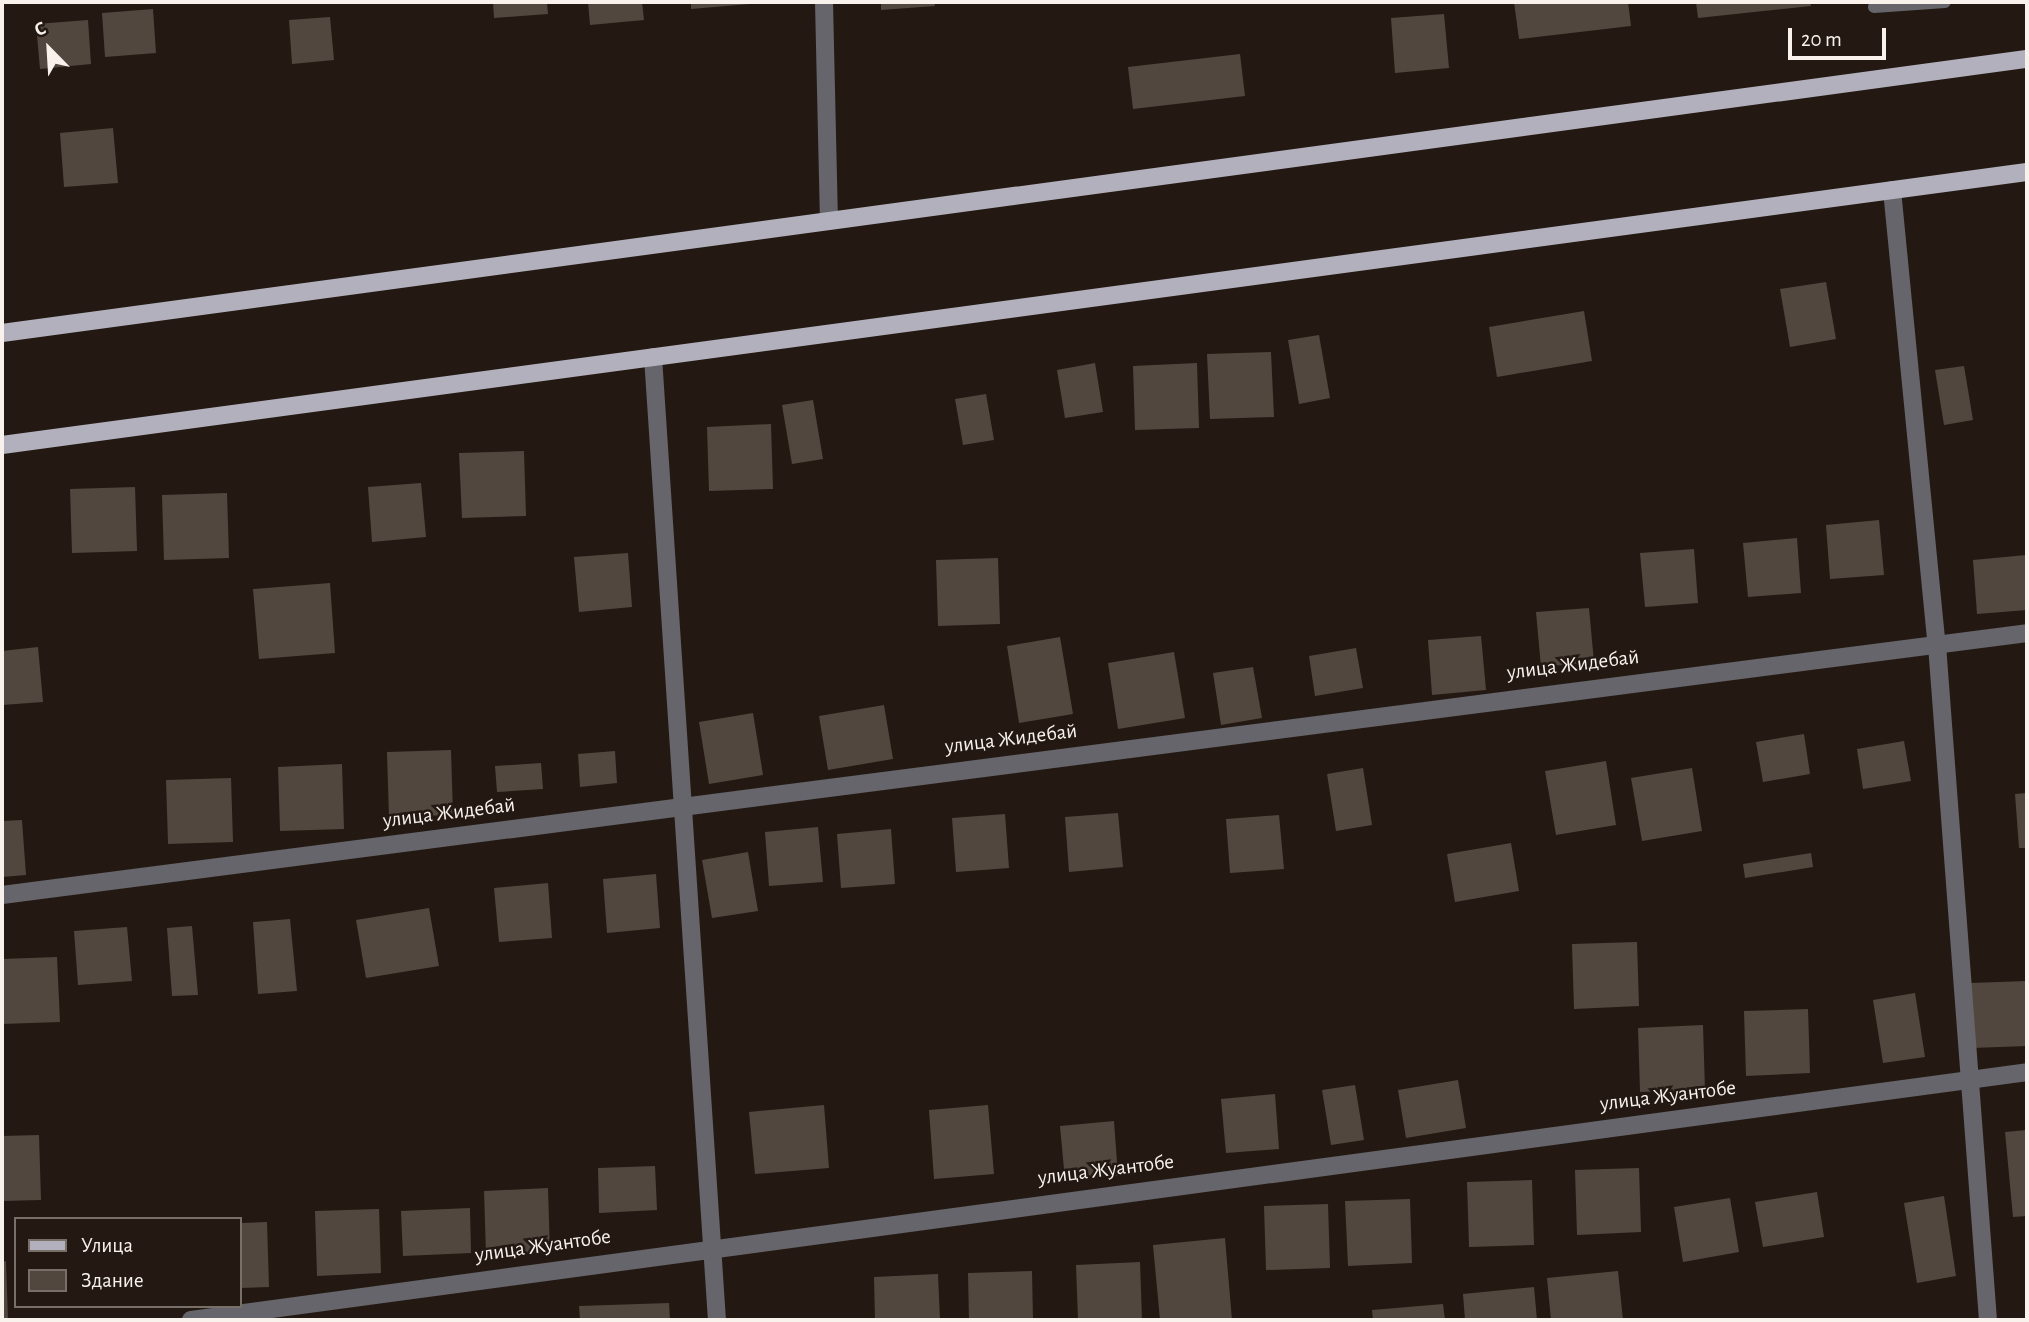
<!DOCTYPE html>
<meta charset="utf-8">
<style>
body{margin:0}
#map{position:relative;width:2029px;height:1322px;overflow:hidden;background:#231912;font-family:"Alegreya Sans",sans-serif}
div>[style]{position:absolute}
.building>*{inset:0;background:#52473e}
.lane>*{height:12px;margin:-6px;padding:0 6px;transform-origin:6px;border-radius:6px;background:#66656b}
.street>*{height:18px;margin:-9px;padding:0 9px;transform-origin:9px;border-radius:9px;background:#66656b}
.primary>*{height:18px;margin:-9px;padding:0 9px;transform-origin:9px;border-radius:9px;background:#b2b0bd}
span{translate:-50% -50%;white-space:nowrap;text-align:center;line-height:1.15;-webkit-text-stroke:5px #231912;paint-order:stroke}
.street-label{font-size:21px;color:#f8f1ec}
.frame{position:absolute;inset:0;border:4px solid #f8f1ec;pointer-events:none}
.legend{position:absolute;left:14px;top:1217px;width:228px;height:91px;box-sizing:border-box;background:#231912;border:2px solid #786f69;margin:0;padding:9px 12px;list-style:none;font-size:21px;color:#f8f1ec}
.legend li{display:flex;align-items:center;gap:14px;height:35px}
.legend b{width:35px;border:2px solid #786f69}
.north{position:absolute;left:14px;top:14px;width:70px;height:70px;-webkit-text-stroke:5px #231912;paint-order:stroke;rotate:336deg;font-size:19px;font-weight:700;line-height:28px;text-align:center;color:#f8f1ec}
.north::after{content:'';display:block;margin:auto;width:24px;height:32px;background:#f8f1ec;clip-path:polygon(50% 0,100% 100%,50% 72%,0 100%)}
.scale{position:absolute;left:1788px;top:28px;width:98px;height:32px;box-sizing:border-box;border:4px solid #f8f1ec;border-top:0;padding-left:9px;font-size:21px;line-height:24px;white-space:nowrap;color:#f8f1ec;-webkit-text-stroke:5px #231912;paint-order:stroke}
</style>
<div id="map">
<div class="building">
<div style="clip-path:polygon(493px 2px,547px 2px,548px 14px,494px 18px)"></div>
<div style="clip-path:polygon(588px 2px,642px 2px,644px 20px,590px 25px)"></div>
<div style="clip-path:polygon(691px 2px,749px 2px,750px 4px,691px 9px)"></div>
<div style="clip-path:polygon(881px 2px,934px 2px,935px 6px,881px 10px)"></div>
<div style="clip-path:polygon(1514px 2px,1628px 2px,1631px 26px,1519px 39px)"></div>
<div style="clip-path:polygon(1696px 2px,1810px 2px,1811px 6px,1698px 18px)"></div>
<div style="clip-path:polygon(153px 9px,156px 53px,105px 57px,102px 13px)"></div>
<div style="clip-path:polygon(1444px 14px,1449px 68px,1395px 73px,1391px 18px)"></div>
<div style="clip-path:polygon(330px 17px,334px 60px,292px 64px,289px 20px)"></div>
<div style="clip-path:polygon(88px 20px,91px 64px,40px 69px,36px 24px)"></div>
<div style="clip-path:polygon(1240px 54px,1245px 96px,1133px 109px,1128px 67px)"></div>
<div style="clip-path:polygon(113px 128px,118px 183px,64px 187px,60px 133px)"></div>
<div style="clip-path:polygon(1826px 282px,1836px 339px,1790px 347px,1780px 289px)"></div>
<div style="clip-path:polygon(1584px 311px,1592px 361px,1497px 377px,1489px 327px)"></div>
<div style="clip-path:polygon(1319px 335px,1330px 398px,1299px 404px,1288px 340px)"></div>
<div style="clip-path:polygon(1271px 352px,1274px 417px,1210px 419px,1207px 354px)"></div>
<div style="clip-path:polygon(1095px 363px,1103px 412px,1065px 418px,1057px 370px)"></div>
<div style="clip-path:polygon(1197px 363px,1199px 428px,1135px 430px,1133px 366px)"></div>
<div style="clip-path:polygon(1964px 366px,1973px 420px,1944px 425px,1935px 370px)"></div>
<div style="clip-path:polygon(986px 394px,994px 440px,963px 445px,955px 399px)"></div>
<div style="clip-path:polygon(813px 400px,823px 459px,792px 464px,782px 405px)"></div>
<div style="clip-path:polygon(771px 424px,773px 489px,709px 491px,707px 427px)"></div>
<div style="clip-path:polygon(524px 451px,526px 516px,462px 518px,459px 453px)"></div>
<div style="clip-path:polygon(421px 483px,426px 537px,372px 542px,368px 487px)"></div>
<div style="clip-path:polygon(135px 487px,137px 551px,72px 553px,70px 489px)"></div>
<div style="clip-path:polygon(227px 493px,229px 558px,164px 560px,162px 495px)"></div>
<div style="clip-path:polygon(1879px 520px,1884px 575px,1830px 579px,1826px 525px)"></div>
<div style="clip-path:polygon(1797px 538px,1801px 593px,1748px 597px,1743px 543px)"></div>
<div style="clip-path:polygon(1694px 549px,1698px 603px,1645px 607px,1640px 553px)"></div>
<div style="clip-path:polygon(628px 553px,632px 607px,579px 612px,574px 557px)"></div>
<div style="clip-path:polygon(2026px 555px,2027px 610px,1977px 614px,1973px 560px)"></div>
<div style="clip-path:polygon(998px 558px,1000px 624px,938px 626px,936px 560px)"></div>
<div style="clip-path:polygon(330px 583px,335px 653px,259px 659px,253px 589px)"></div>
<div style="clip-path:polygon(1589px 608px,1594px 662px,1541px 667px,1536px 612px)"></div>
<div style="clip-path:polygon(1481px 636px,1486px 690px,1432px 695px,1428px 640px)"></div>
<div style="clip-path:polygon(1060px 637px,1073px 714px,1019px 723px,1007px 646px)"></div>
<div style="clip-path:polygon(38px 647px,43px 702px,2px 705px,2px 651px)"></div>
<div style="clip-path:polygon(1356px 648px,1363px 688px,1315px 696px,1309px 656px)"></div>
<div style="clip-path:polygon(1174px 652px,1185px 718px,1118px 729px,1108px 663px)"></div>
<div style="clip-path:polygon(1253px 667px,1262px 718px,1221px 725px,1213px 673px)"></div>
<div style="clip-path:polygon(884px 705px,893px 759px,828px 770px,819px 716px)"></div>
<div style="clip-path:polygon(753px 713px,763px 775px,709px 784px,699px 722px)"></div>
<div style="clip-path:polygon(1804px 734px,1810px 774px,1763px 782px,1756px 742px)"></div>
<div style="clip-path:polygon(1904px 741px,1911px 781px,1863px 789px,1857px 749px)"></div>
<div style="clip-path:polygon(451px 750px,453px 815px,389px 817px,387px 752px)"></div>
<div style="clip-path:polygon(615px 751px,617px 783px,580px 787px,578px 754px)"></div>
<div style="clip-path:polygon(1606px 761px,1616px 825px,1556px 835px,1545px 771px)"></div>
<div style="clip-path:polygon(541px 763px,543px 789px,497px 792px,495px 766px)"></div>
<div style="clip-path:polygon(342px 764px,344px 829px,280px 831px,278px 767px)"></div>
<div style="clip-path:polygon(1363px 768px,1372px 825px,1336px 831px,1327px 774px)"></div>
<div style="clip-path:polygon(1692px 768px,1702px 831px,1642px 841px,1631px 778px)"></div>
<div style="clip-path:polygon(231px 778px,233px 842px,168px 844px,166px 780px)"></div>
<div style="clip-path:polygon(2027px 793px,2027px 848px,2019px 848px,2015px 794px)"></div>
<div style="clip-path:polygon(1118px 813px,1123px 867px,1069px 872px,1065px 817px)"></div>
<div style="clip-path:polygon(1005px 814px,1009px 868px,956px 872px,952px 818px)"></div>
<div style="clip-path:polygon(1279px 815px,1284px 869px,1230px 873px,1226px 819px)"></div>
<div style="clip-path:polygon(22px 820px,26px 875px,2px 877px,2px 821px)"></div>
<div style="clip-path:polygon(818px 827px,823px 882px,769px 886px,765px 832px)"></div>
<div style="clip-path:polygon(891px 829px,895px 884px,841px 888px,837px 834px)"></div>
<div style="clip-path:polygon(1511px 843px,1519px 891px,1455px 902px,1447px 854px)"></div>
<div style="clip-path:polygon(748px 852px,758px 911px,712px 918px,702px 860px)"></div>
<div style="clip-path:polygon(1811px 853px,1813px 867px,1745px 878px,1743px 864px)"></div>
<div style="clip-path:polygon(656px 874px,660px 928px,607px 933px,603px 879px)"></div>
<div style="clip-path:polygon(548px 883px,552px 938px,499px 942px,494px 888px)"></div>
<div style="clip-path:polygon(429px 908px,439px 966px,366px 978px,356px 920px)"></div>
<div style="clip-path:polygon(290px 919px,297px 991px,258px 994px,253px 922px)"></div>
<div style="clip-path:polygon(192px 926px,198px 995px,172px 996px,167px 928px)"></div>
<div style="clip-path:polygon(127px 927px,132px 981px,78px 985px,74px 931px)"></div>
<div style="clip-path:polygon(1637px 942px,1639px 1006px,1574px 1009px,1572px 944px)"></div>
<div style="clip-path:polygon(57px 957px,60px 1022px,2px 1024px,2px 959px)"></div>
<div style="clip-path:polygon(2027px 981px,2027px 1046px,1972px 1048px,1970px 983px)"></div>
<div style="clip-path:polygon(1915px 993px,1925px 1057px,1883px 1063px,1873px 1000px)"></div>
<div style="clip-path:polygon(1808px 1009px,1810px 1073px,1746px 1076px,1744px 1011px)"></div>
<div style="clip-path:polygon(1703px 1025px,1705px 1090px,1640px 1092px,1638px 1028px)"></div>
<div style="clip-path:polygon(1458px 1080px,1466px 1128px,1406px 1138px,1398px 1090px)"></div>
<div style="clip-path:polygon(1355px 1085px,1364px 1140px,1331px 1145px,1322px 1090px)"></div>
<div style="clip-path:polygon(1275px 1094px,1279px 1149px,1226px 1153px,1221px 1099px)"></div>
<div style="clip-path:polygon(824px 1105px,829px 1168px,755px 1174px,749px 1112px)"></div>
<div style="clip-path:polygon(988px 1105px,994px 1174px,934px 1179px,929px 1110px)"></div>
<div style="clip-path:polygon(1114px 1121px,1118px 1176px,1065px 1180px,1060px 1126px)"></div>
<div style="clip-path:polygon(2027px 1130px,2027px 1216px,2013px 1217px,2005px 1132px)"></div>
<div style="clip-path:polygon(39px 1135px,41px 1200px,2px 1201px,2px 1136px)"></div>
<div style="clip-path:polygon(655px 1166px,657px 1210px,599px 1213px,598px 1168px)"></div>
<div style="clip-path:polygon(1639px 1168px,1641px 1232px,1577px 1235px,1575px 1170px)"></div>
<div style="clip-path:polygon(1532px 1180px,1534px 1245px,1469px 1247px,1467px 1182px)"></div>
<div style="clip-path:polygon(548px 1188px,550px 1253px,486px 1255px,484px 1191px)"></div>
<div style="clip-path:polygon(1817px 1192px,1824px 1237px,1763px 1247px,1755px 1202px)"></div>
<div style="clip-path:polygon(1944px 1196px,1956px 1276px,1917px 1283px,1904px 1203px)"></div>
<div style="clip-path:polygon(1730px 1198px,1739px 1252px,1683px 1262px,1674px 1207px)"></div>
<div style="clip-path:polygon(1410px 1199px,1412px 1263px,1348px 1266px,1345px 1201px)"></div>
<div style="clip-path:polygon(1328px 1204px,1330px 1268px,1266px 1270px,1264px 1206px)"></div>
<div style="clip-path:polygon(470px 1208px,471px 1253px,403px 1256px,401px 1211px)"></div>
<div style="clip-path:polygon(379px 1209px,381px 1273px,317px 1276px,315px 1211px)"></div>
<div style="clip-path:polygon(267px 1222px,269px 1287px,240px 1288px,240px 1223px)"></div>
<div style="clip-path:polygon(1225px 1238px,1232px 1320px,1160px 1320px,1153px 1245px)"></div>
<div style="clip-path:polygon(6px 1261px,8px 1320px,2px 1320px,2px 1262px)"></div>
<div style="clip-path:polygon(1140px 1262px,1142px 1320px,1078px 1320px,1076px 1265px)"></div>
<div style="clip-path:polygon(1032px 1271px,1033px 1320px,969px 1320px,968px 1273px)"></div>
<div style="clip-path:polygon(1618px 1271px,1623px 1320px,1551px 1320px,1547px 1278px)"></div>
<div style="clip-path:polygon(938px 1274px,940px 1320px,875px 1320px,874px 1277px)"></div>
<div style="clip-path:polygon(1534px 1287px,1537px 1320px,1465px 1320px,1463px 1294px)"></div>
<div style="clip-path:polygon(669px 1303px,670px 1320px,580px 1320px,579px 1306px)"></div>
<div style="clip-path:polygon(1443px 1304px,1445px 1320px,1373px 1320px,1372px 1310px)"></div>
</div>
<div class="lane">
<div style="left:1874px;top:7px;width:71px;rotate:-4deg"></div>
</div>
<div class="street">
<div style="left:824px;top:2px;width:219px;rotate:88.7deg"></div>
<div style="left:1892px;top:190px;width:457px;rotate:84.4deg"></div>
<div style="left:1937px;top:645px;width:677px;rotate:85.68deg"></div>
<div style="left:653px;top:357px;width:965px;rotate:86.2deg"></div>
<div style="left:2px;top:895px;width:2042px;rotate:-7.37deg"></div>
<div style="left:191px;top:1320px;width:1853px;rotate:-7.69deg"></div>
</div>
<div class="primary">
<div style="left:2px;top:333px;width:2043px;rotate:-7.71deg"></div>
<div style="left:2px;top:445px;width:2043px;rotate:-7.68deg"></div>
</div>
<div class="street-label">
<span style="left:1573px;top:665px;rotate:-7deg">улица Жидебай</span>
<span style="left:1011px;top:739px;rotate:-7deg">улица Жидебай</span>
<span style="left:449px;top:813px;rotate:-7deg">улица Жидебай</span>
<span style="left:1668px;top:1096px;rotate:-7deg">улица Жуантобе</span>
<span style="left:1106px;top:1170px;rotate:-7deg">улица Жуантобе</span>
<span style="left:543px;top:1246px;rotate:-8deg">улица Жуантобе</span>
</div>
<div class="frame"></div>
<ul class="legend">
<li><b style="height:9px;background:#b2b0bd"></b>Улица</li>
<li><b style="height:19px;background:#52473e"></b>Здание</li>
</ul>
<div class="north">С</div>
<div class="scale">20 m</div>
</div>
